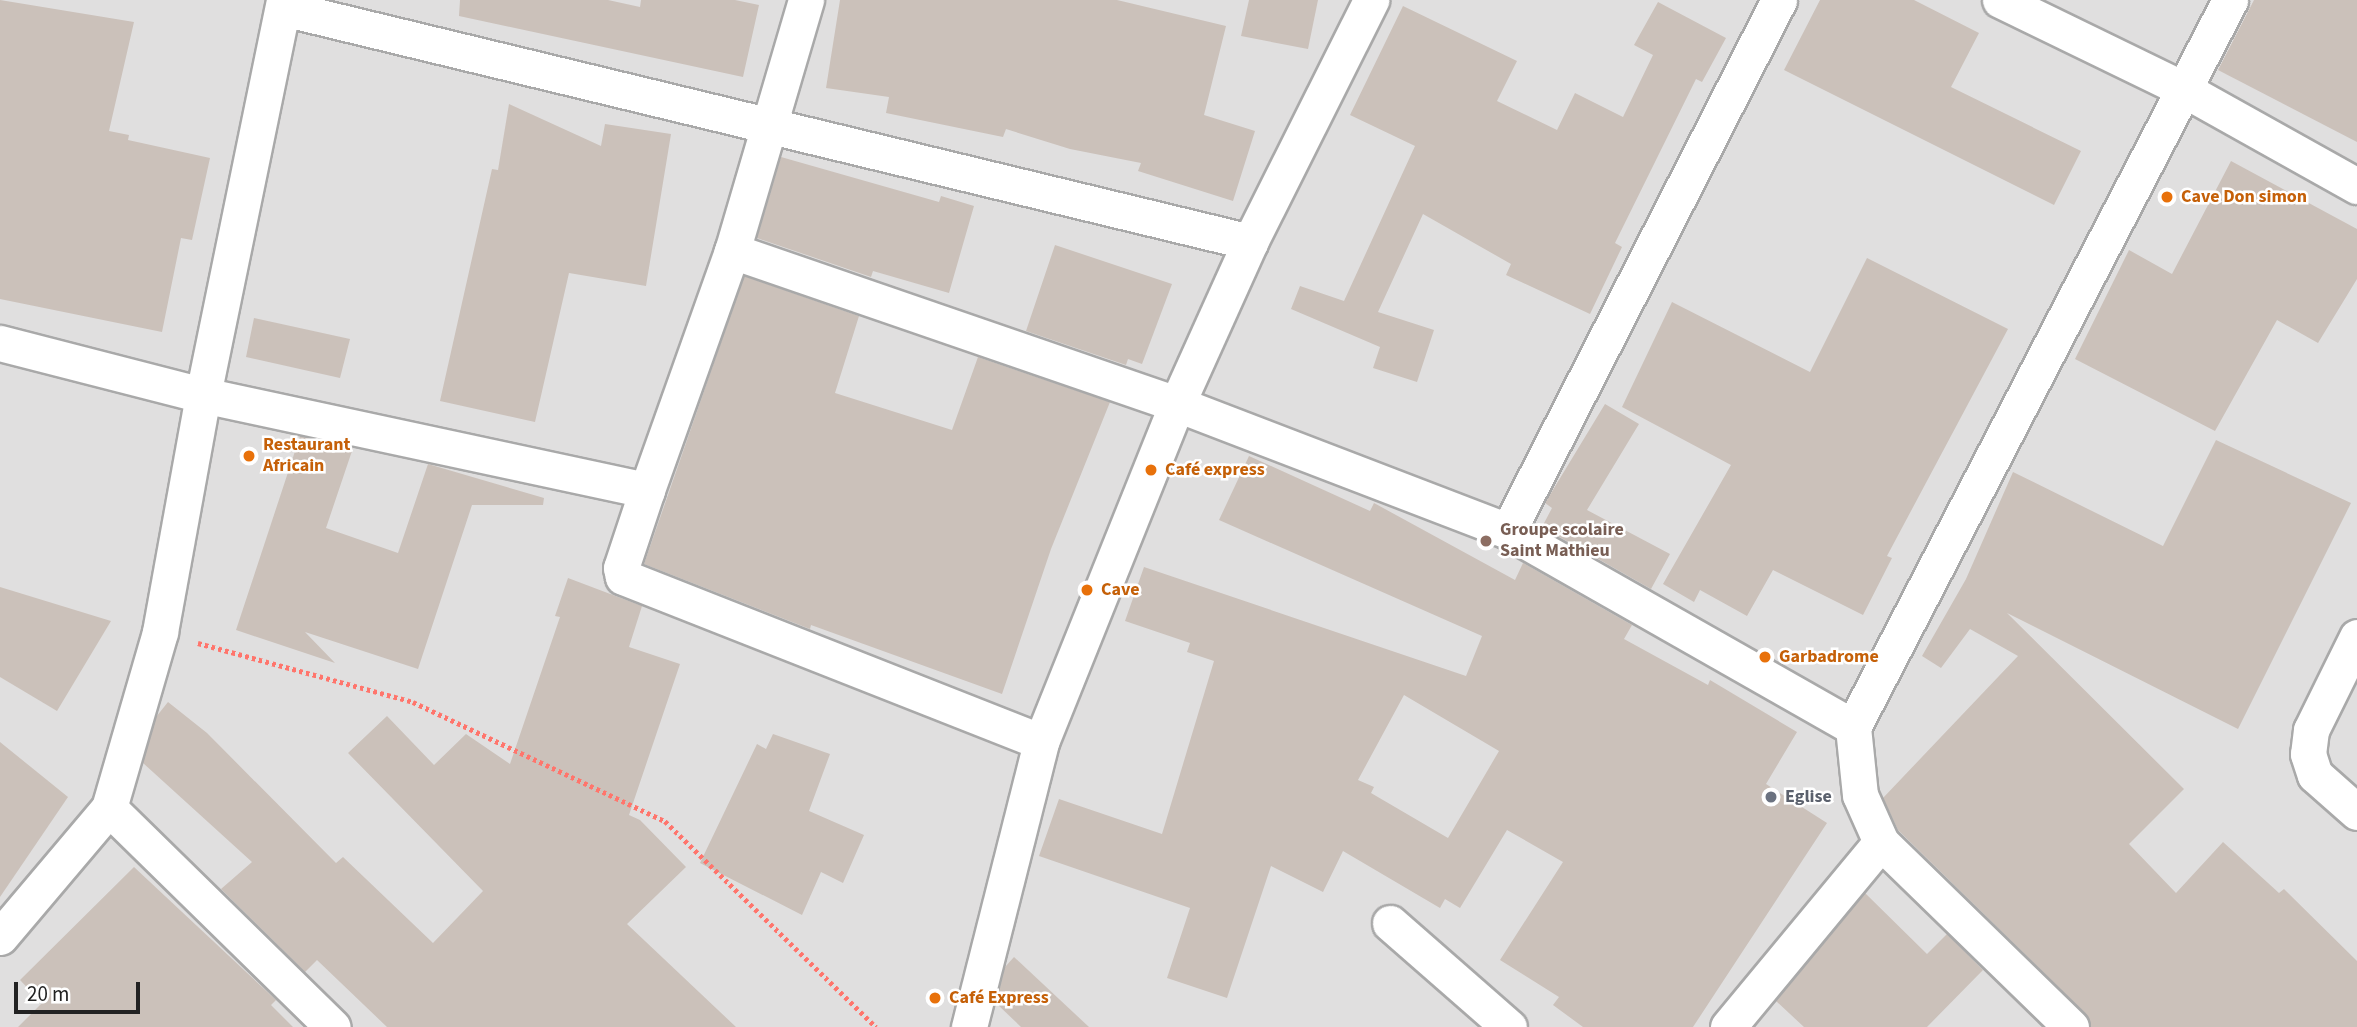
<!DOCTYPE html>
<meta charset="utf-8">
<style>
body{margin:0}
#map{position:relative;width:2357px;height:1027px;overflow:hidden;background:#f3efe8;font-family:"Source Sans 3",sans-serif}
div>[style]{position:absolute}
.residential>*{inset:0;background:#e0dfdf}
.building>*{inset:0;background:#cbc1ba}
.path>*{height:4.5px;margin-top:-2.25px;transform-origin:0;background:repeating-linear-gradient(90deg,#ff756c 0 3.5px,transparent 0 7px)}
.roads{filter:drop-shadow(2px 0 #a9a9a9) drop-shadow(-2px 0 #a9a9a9) drop-shadow(0 2px #a9a9a9) drop-shadow(0 -2px #a9a9a9)}
.street>*{height:35px;margin:-17.5px;padding:0 17.5px;transform-origin:17.5px;border-radius:17.5px;background:#fff}
.dots>*{width:19px;height:19px;translate:-50% -50%;box-sizing:border-box;border:4px solid #fff;border-radius:50%}
span{translate:-50% -50%;white-space:nowrap;text-align:center;line-height:1.15;-webkit-text-stroke:5px #fff;paint-order:stroke}
.food-label{font-size:18px;color:#c56008;font-weight:700}
.left{translate:0 -50%;text-align:left}
.education-label{font-size:18px;color:#785e54;font-weight:700}
.worship-label{font-size:18px;color:#5b616d;font-weight:700}
.scale{position:absolute;left:14px;top:982px;width:126px;height:32px;box-sizing:border-box;border:4px solid #222;border-top:0;padding-left:9px;font-size:21px;line-height:24px;white-space:nowrap;color:#222;-webkit-text-stroke:5px #fff;paint-order:stroke}
</style>
<div id="map">
<div class="residential">
<div style="clip-path:polygon(0 0,2357px 0,2357px 1027px,0 1027px)"></div>
</div>
<div class="building">
<div style="clip-path:polygon(0 0,134px 22px,109px 131px,129px 135px,128px 140px,210px 158px,192px 240px,181px 238px,162px 332px,0 299px)"></div>
<div style="clip-path:polygon(460px 0,608px 0,640px 7px,641px 0,735px 0,759px 5px,743px 77px,459px 16px)"></div>
<div style="clip-path:polygon(840px 0,1117px 0,1226px 26px,1204px 115px,1255px 131px,1233px 201px,1138px 171px,1141px 163px,1070px 149px,1006px 129px,1003px 137px,886px 113px,889px 97px,826px 88px)"></div>
<div style="clip-path:polygon(1249px 0,1318px 0,1308px 49px,1241px 36px)"></div>
<div style="clip-path:polygon(1820px 0,1914px 0,1979px 33px,1951px 87px,2081px 151px,2054px 205px,1784px 70px)"></div>
<div style="clip-path:polygon(2254px 0,2357px 0,2357px 142px,2218px 70px)"></div>
<div style="clip-path:polygon(1658px 2px,1726px 38px,1702px 82px,1696px 79px,1615px 243px,1622px 247px,1590px 314px,1506px 275px,1511px 264px,1423px 214px,1378px 312px,1434px 330px,1417px 382px,1373px 368px,1380px 347px,1291px 309px,1300px 286px,1344px 301px,1415px 146px,1350px 115px,1403px 6px,1517px 61px,1497px 101px,1557px 130px,1575px 93px,1623px 117px,1653px 55px,1634px 45px)"></div>
<div style="clip-path:polygon(509px 104px,601px 146px,605px 124px,671px 134px,646px 286px,569px 273px,535px 422px,440px 401px,492px 169px,498px 170px)"></div>
<div style="clip-path:polygon(781px 157px,939px 202px,941px 196px,974px 206px,949px 293px,873px 271px,871px 277px,757px 238px)"></div>
<div style="clip-path:polygon(2231px 161px,2357px 229px,2357px 279px,2318px 343px,2277px 320px,2215px 431px,2075px 359px,2129px 250px,2172px 274px)"></div>
<div style="clip-path:polygon(1055px 245px,1172px 284px,1142px 364px,1128px 359px,1126px 365px,1026px 331px)"></div>
<div style="clip-path:polygon(1867px 258px,2008px 329px,1887px 556px,1892px 558px,1863px 615px,1773px 570px,1747px 616px,1700px 590px,1694px 602px,1663px 584px,1731px 465px,1622px 407px,1672px 302px,1810px 372px)"></div>
<div style="clip-path:polygon(744px 276px,859px 316px,835px 393px,952px 430px,978px 357px,1110px 402px,1051px 549px,1002px 694px,811px 625px,810px 629px,644px 564px)"></div>
<div style="clip-path:polygon(254px 318px,350px 339px,340px 378px,246px 357px)"></div>
<div style="clip-path:polygon(1605px 404px,1639px 424px,1587px 510px,1670px 554px,1651px 589px,1542px 527px,1552px 508px,1545px 503px)"></div>
<div style="clip-path:polygon(300px 436px,353px 448px,326px 528px,398px 553px,428px 464px,544px 498px,543px 505px,472px 505px,418px 669px,305px 632px,335px 663px,236px 630px)"></div>
<div style="clip-path:polygon(2216px 440px,2351px 503px,2238px 729px,2007px 613px,2184px 789px,2129px 844px,2176px 893px,2223px 842px,2279px 893px,2284px 889px,2357px 961px,2357px 1027px,2091px 1027px,2085px 1013px,1898px 830px,1883px 798px,2018px 656px,1970px 629px,1941px 668px,1922px 656px,1966px 579px,2013px 472px,2163px 546px)"></div>
<div style="clip-path:polygon(evenodd,1249px 456px,1370px 511px,1374px 503px,1515px 580px,1523px 563px,1632px 625px,1624px 639px,1708px 685px,1710px 680px,1797px 732px,1766px 784px,1827px 823px,1693px 1027px,1583px 1027px,1553px 1005px,1559px 997px,1500px 960px,1563px 862px,1507px 830px,1460px 908px,1445px 899px,1440px 908px,1343px 851px,1323px 892px,1271px 866px,1227px 998px,1167px 978px,1190px 908px,1039px 856px,1059px 799px,1162px 834px,1214px 661px,1187px 652px,1190px 643px,1125px 621px,1144px 567px,1466px 676px,1482px 636px,1219px 520px,1249px 456px,1404px 695px,1499px 751px,1448px 838px,1371px 793px,1374px 787px,1358px 780px,1404px 695px)"></div>
<div style="clip-path:polygon(568px 578px,642px 606px,629px 647px,680px 664px,629px 815px,640px 820px,686px 867px,627px 924px,736px 1027px,387px 1027px,317px 960px,305px 972px,221px 889px,252px 862px,143px 763px,156px 717px,168px 702px,207px 733px,336px 863px,343px 857px,433px 943px,483px 891px,348px 753px,387px 716px,434px 765px,466px 734px,510px 764px,560px 617px,555px 616px)"></div>
<div style="clip-path:polygon(0 587px,111px 621px,57px 711px,0 677px)"></div>
<div style="clip-path:polygon(773px 734px,830px 754px,809px 811px,864px 835px,843px 883px,821px 872px,802px 915px,700px 863px,757px 744px,766px 749px)"></div>
<div style="clip-path:polygon(0 742px,68px 797px,0 897px)"></div>
<div style="clip-path:polygon(134px 867px,276px 1000px,271px 1005px,293px 1027px,18px 1027px,42px 1003px,20px 980px)"></div>
<div style="clip-path:polygon(1865px 893px,1927px 954px,1947px 934px,1983px 970px,1927px 1027px,1804px 1027px,1776px 1001px)"></div>
<div style="clip-path:polygon(1014px 957px,1089px 1027px,1021px 1027px,996px 1003px,1005px 967px)"></div>
</div>
<div class="path">
<div style="left:198px;top:643px;width:223px;rotate:15.3deg"></div>
<div style="left:413px;top:702px;width:279px;rotate:25.3deg"></div>
<div style="left:665px;top:821px;width:295px;rotate:44.3deg"></div>
</div>
<div class="roads">
<div class="street">
<div style="left:806px;top:0;width:262px;rotate:106.4deg"></div>
<div style="left:732px;top:251px;width:254px;rotate:109.6deg"></div>
<div style="left:647px;top:490px;width:82px;rotate:108.4deg"></div>
<div style="left:621px;top:568px;width:9px;rotate:77deg"></div>
<div style="left:623px;top:577px;width:449px;rotate:21.5deg"></div>
<div style="left:2000px;top:0;width:206px;rotate:25.9deg"></div>
<div style="left:2185px;top:90px;width:197px;rotate:29.2deg"></div>
<div style="left:283px;top:8px;width:995px;rotate:13.6deg"></div>
<div style="left:732px;top:251px;width:471px;rotate:19deg"></div>
<div style="left:1177px;top:404px;width:355px;rotate:21deg"></div>
<div style="left:1508px;top:531px;width:397px;rotate:29.6deg"></div>
<div style="left:0;top:343px;width:210px;rotate:14.4deg"></div>
<div style="left:203px;top:395px;width:454px;rotate:12.1deg"></div>
<div style="left:1508px;top:531px;width:596px;rotate:-62.96deg"></div>
<div style="left:2357px;top:637px;width:104px;rotate:116.3deg"></div>
<div style="left:2311px;top:730px;width:24px;rotate:97deg"></div>
<div style="left:2308px;top:754px;width:22px;rotate:72deg"></div>
<div style="left:2315px;top:775px;width:56px;rotate:41.4deg"></div>
<div style="left:109px;top:808px;width:183px;rotate:-73.8deg"></div>
<div style="left:160px;top:632px;width:241px;rotate:-79.7deg"></div>
<div style="left:203px;top:395px;width:403px;rotate:-78.4deg"></div>
<div style="left:1390px;top:923px;width:158px;rotate:41.2deg"></div>
<div style="left:0;top:937px;width:169px;rotate:-49.8deg"></div>
<div style="left:109px;top:808px;width:313px;rotate:44.4deg"></div>
<div style="left:969px;top:1027px;width:294px;rotate:-75.8deg"></div>
<div style="left:1041px;top:742px;width:364px;rotate:-68.1deg"></div>
<div style="left:1177px;top:404px;width:178px;rotate:-65.7deg"></div>
<div style="left:1250px;top:242px;width:271px;rotate:-63.4deg"></div>
<div style="left:1728px;top:1027px;width:240px;rotate:-50.4deg"></div>
<div style="left:2071px;top:1027px;width:265px;rotate:-135.8deg"></div>
<div style="left:1881px;top:842px;width:51px;rotate:-114.1deg"></div>
<div style="left:1860px;top:795px;width:68px;rotate:-95.9deg"></div>
<div style="left:1853px;top:727px;width:819px;rotate:-62.59deg"></div>
</div>
</div>
<div class="dots">
<div style="left:2167px;top:197px;background:#e8710a"></div>
<div style="left:249px;top:456px;background:#e8710a"></div>
<div style="left:1151px;top:470px;background:#e8710a"></div>
<div style="left:1486px;top:541px;background:#8d6e63"></div>
<div style="left:1087px;top:590px;background:#e8710a"></div>
<div style="left:1765px;top:657px;background:#e8710a"></div>
<div style="left:1771px;top:797px;background:#6b7280"></div>
<div style="left:935px;top:998px;background:#e8710a"></div>
</div>
<div class="food-label">
<span class="left" style="left:2181px;top:197px">Cave Don simon</span>
<span class="left" style="left:263px;top:456px">Restaurant<br>Africain</span>
<span class="left" style="left:1165px;top:470px">Café express</span>
<span class="left" style="left:1101px;top:590px">Cave</span>
<span class="left" style="left:1779px;top:657px">Garbadrome</span>
<span class="left" style="left:949px;top:998px">Café Express</span>
</div>
<div class="education-label">
<span class="left" style="left:1500px;top:541px">Groupe scolaire<br>Saint Mathieu</span>
</div>
<div class="worship-label">
<span class="left" style="left:1785px;top:797px">Eglise</span>
</div>
<div class="scale">20 m</div>
</div>
